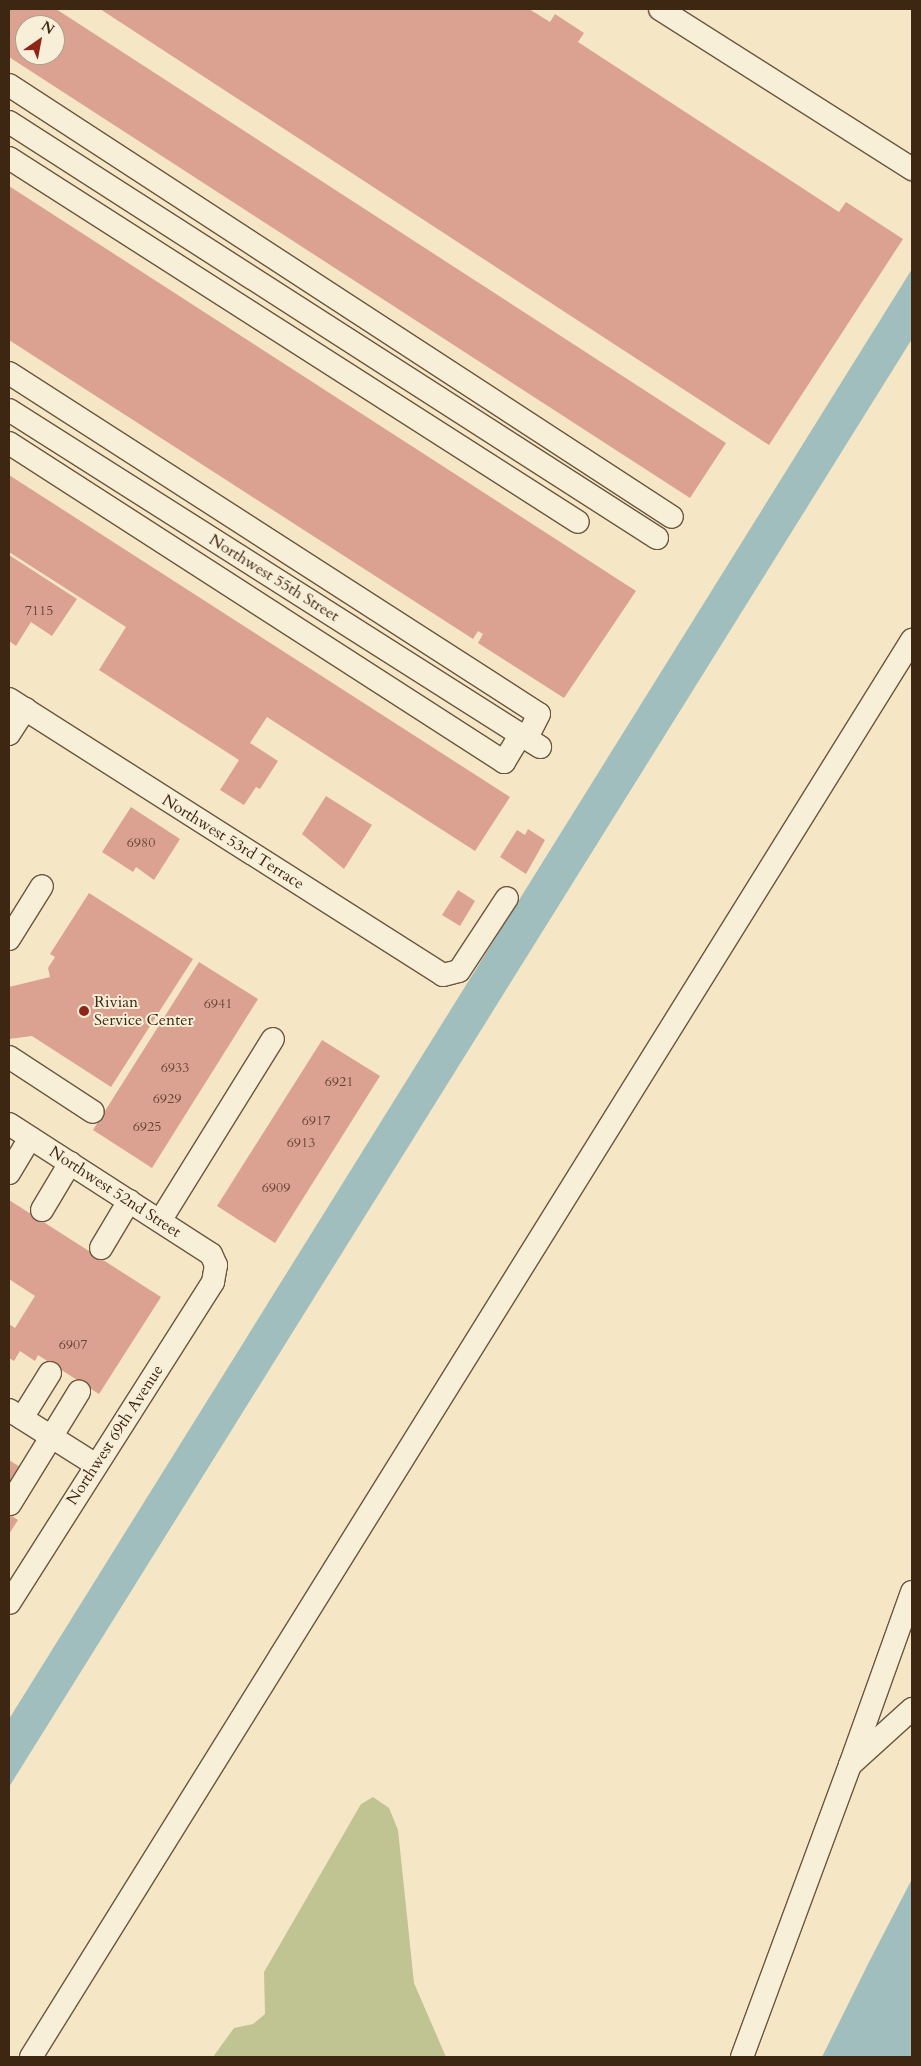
<!DOCTYPE html>
<style>
body{margin:0}
#map{position:relative;width:921px;height:2066px;overflow:hidden;background:#f5e7c5;font-family:Cardo,serif}
div>[style]{position:absolute}
.green>*{inset:0;background:#bfc492}
.water>*{inset:0;background:#9fbebd}
.building>*{inset:0;background:#dca291}
.roads{filter:drop-shadow(1px 0 #6b563f) drop-shadow(-1px 0 #6b563f) drop-shadow(0 1px #6b563f) drop-shadow(0 -1px #6b563f)}
.minor>*{height:22px;margin:-11px;padding:0 11px;transform-origin:11px;border-radius:11px;background:#f8efd9}
.dots>*{width:14px;height:14px;translate:-50% -50%;box-sizing:border-box;border:2px solid #f8efd9;border-radius:50%}
span{translate:-50% -50%;white-space:nowrap;text-align:center;line-height:1.15;-webkit-text-stroke:4px #f8efd9;paint-order:stroke}
.number-label{font-size:14px;color:#654532}
.number-label span{-webkit-text-stroke-width:0}
.street-label{font-size:16px;color:#3d2612}
.poi-label{font-size:16px;color:#3d2612}
.left{translate:0 -50%;text-align:left}
.frame{position:absolute;inset:0;border:10px solid #3d2612;pointer-events:none}
.north{position:absolute;left:15px;top:15px;width:50px;height:50px;box-sizing:border-box;background:#f8efd9;border:1px solid #ad9f89;border-radius:50%;rotate:33deg;font-size:14px;font-weight:700;line-height:20px;text-align:center;color:#3d2612}
.north::after{content:'';display:block;margin:auto;width:18px;height:22px;background:#8f2418;clip-path:polygon(50% 0,100% 100%,50% 72%,0 100%)}
</style>
<div id="map">
<div class="green">
<div style="clip-path:polygon(373px 1797px,389px 1808px,398px 1830px,414px 1983px,446px 2057px,213px 2057px,234px 2028px,253px 2024px,265px 2014px,264px 1972px,361px 1804px)"></div>
</div>
<div class="water">
<div style="clip-path:polygon(912px 269px,912px 339px,9px 1787px,9px 1719px)"></div>
<div style="clip-path:polygon(912px 1879px,912px 2057px,822px 2057px,869px 1962px)"></div>
</div>
<div class="building">
<div style="clip-path:polygon(evenodd,9px 9px,56px 9px,726px 443px,690px 498px,9px 57px,9px 9px,25px 25px,55px 25px,55px 55px,25px 55px,25px 25px)"></div>
<div style="clip-path:polygon(100px 9px,529px 9px,550px 22px,555px 14px,584px 33px,578px 42px,839px 212px,846px 202px,903px 239px,769px 445px)"></div>
<div style="clip-path:polygon(9px 186px,636px 591px,564px 698px,478px 643px,483px 634px,478px 631px,473px 639px,9px 340px)"></div>
<div style="clip-path:polygon(9px 475px,510px 797px,475px 851px,267px 717px,250px 743px,278px 761px,260px 789px,256px 787px,244px 805px,220px 790px,239px 760px,99px 670px,126px 627px,9px 552px)"></div>
<div style="clip-path:polygon(9px 555px,77px 599px,52px 636px,31px 622px,16px 646px,9px 641px)"></div>
<div style="clip-path:polygon(326px 796px,372px 825px,344px 869px,302px 834px)"></div>
<div style="clip-path:polygon(131px 807px,180px 839px,154px 880px,136px 867px,133px 872px,102px 852px)"></div>
<div style="clip-path:polygon(528px 829px,545px 840px,526px 874px,500px 857px,517px 830px,525px 835px)"></div>
<div style="clip-path:polygon(458px 890px,475px 901px,460px 926px,442px 915px)"></div>
<div style="clip-path:polygon(89px 893px,193px 959px,111px 1087px,32px 1036px,9px 1039px,9px 987px,50px 977px,48px 968px,55px 957px,50px 954px)"></div>
<div style="clip-path:polygon(199px 962px,258px 999px,152px 1168px,93px 1130px)"></div>
<div style="clip-path:polygon(322px 1040px,380px 1076px,275px 1243px,217px 1206px)"></div>
<div style="clip-path:polygon(9px 1200px,161px 1297px,99px 1394px,38px 1355px,35px 1361px,20px 1351px,14px 1361px,9px 1358px,9px 1324px,15px 1328px,35px 1296px,9px 1279px)"></div>
<div style="clip-path:polygon(9px 1460px,20px 1467px,9px 1484px)"></div>
<div style="clip-path:polygon(9px 1514px,18px 1520px,9px 1534px)"></div>
</div>
<div class="roads">
<div class="minor">
<div style="left:660px;top:9px;width:299px;rotate:32.4deg"></div>
<div style="left:9px;top:85px;width:791px;rotate:33.09deg"></div>
<div style="left:9px;top:122px;width:770px;rotate:32.7deg"></div>
<div style="left:9px;top:158px;width:675px;rotate:32.61deg"></div>
<div style="left:9px;top:373px;width:630px;rotate:32.76deg"></div>
<div style="left:539px;top:714px;width:27px;rotate:117deg"></div>
<div style="left:9px;top:410px;width:629px;rotate:32.4deg"></div>
<div style="left:9px;top:443px;width:589px;rotate:32.8deg"></div>
<div style="left:504px;top:762px;width:33px;rotate:-59deg"></div>
<div style="left:9px;top:699px;width:514px;rotate:32.45deg"></div>
<div style="left:443px;top:975px;width:16px;rotate:-14deg"></div>
<div style="left:459px;top:971px;width:87px;rotate:-56.7deg"></div>
<div style="left:9px;top:734px;width:30px;rotate:-57deg"></div>
<div style="left:9px;top:939px;width:62px;rotate:-58.1deg"></div>
<div style="left:9px;top:1057px;width:100px;rotate:33.2deg"></div>
<div style="left:9px;top:1124px;width:240px;rotate:32.8deg"></div>
<div style="left:211px;top:1254px;width:12px;rotate:66deg"></div>
<div style="left:216px;top:1265px;width:17px;rotate:100deg"></div>
<div style="left:213px;top:1282px;width:380px;rotate:122.4deg"></div>
<div style="left:9px;top:1173px;width:41px;rotate:-59deg"></div>
<div style="left:42px;top:1210px;width:55px;rotate:-59.2deg"></div>
<div style="left:160px;top:1221px;width:214px;rotate:-58.2deg"></div>
<div style="left:101px;top:1248px;width:55px;rotate:-59.2deg"></div>
<div style="left:9px;top:1410px;width:103px;rotate:32.3deg"></div>
<div style="left:22px;top:1418px;width:53px;rotate:-58.1deg"></div>
<div style="left:10px;top:1504px;width:132px;rotate:-58.4deg"></div>
<div style="left:912px;top:1592px;width:184px;rotate:109.7deg"></div>
<div style="left:850px;top:1765px;width:84px;rotate:-42.1deg"></div>
<div style="left:31px;top:2057px;width:1669px;rotate:-58.13deg"></div>
<div style="left:742px;top:2057px;width:311px;rotate:-69.7deg"></div>
</div>
</div>
<div class="dots">
<div style="left:84px;top:1011px;background:#8f2418"></div>
</div>
<div class="number-label">
<span style="left:39px;top:611px">7115</span>
<span style="left:141px;top:843px">6980</span>
<span style="left:218px;top:1004px">6941</span>
<span style="left:175px;top:1068px">6933</span>
<span style="left:339px;top:1082px">6921</span>
<span style="left:167px;top:1099px">6929</span>
<span style="left:316px;top:1121px">6917</span>
<span style="left:147px;top:1127px">6925</span>
<span style="left:301px;top:1143px">6913</span>
<span style="left:276px;top:1188px">6909</span>
<span style="left:73px;top:1345px">6907</span>
</div>
<div class="street-label">
<span style="left:274px;top:578px;rotate:32deg">Northwest 55th Street</span>
<span style="left:233px;top:842px;rotate:32deg">Northwest 53rd Terrace</span>
<span style="left:115px;top:1192px;rotate:33deg">Northwest 52nd Street</span>
<span style="left:115px;top:1435px;rotate:-57deg">Northwest 69th Avenue</span>
</div>
<div class="poi-label">
<span class="left" style="left:94px;top:1011px">Rivian<br>Service Center</span>
</div>
<div class="frame"></div>
<div class="north">N</div>
</div>
